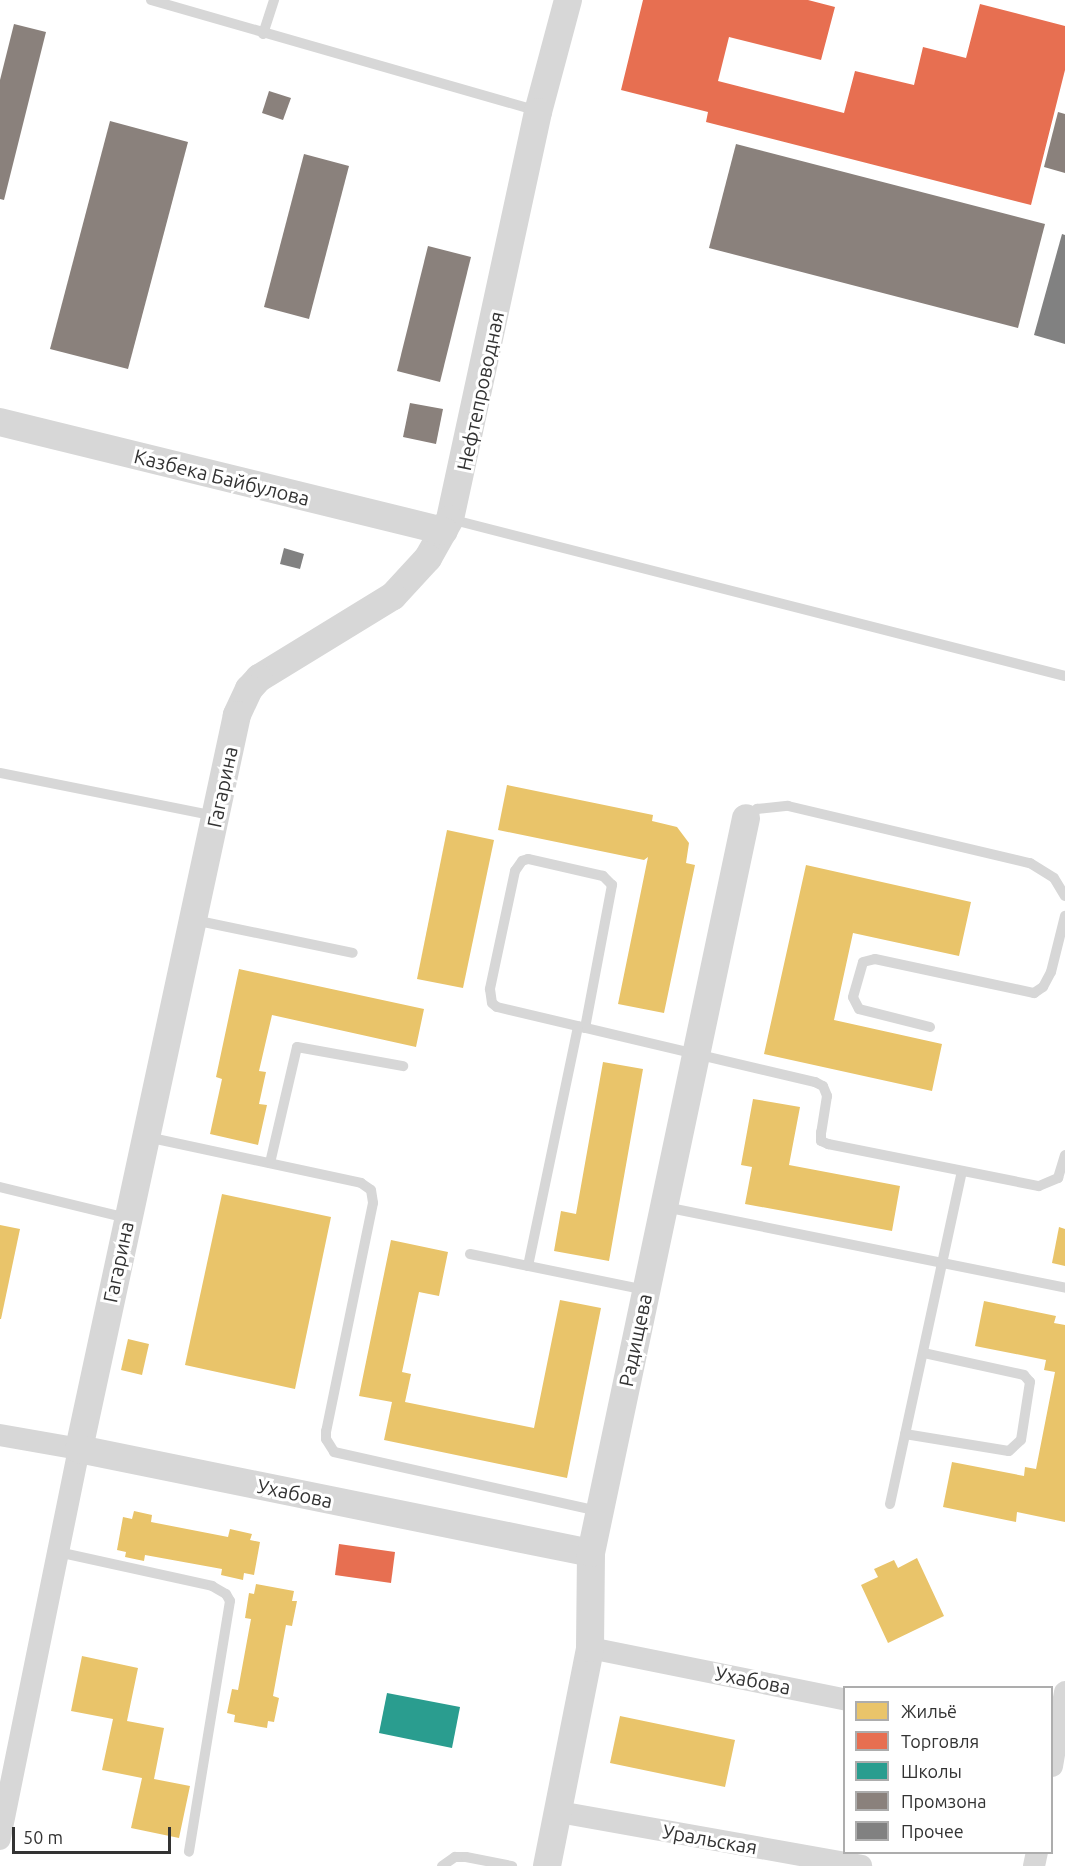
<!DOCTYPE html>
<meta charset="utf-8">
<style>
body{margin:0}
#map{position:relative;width:1065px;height:1866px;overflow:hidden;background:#fff;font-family:Ubuntu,sans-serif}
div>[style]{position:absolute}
.homes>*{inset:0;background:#e9c46a}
.shops>*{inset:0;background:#e76f51}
.schools>*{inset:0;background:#2a9d8f}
.industry>*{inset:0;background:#8a817c}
.building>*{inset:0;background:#818181}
.service>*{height:10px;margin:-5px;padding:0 5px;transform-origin:5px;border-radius:5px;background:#d7d7d7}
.minor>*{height:22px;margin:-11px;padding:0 11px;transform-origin:11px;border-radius:11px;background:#d7d7d7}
.tertiary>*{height:28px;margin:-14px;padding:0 14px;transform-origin:14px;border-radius:14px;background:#d7d7d7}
span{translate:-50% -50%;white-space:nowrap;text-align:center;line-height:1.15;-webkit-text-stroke:6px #fff;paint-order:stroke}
.street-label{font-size:20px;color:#333}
.legend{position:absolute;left:843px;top:1686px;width:210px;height:168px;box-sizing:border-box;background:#fff;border:2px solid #adadad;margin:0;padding:8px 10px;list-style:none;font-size:18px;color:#333}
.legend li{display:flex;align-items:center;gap:12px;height:30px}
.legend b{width:30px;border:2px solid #adadad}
.scale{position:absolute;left:12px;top:1827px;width:159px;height:27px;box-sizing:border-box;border:3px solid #333;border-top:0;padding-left:8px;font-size:18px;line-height:21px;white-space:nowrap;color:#333;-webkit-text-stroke:4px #fff;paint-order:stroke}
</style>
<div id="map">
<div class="homes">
<div style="clip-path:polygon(507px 785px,653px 815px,652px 821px,677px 827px,689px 843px,686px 863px,695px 865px,664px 1013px,618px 1004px,648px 857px,644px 860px,498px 830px)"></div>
<div style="clip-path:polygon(447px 830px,494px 840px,463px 988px,417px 979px)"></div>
<div style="clip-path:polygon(806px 865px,971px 902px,959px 956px,853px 933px,834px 1020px,942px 1044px,932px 1091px,764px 1054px)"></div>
<div style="clip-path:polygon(239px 969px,424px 1009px,416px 1047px,272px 1015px,259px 1071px,266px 1072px,259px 1104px,267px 1105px,258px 1145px,210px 1134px,222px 1079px,216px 1077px)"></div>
<div style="clip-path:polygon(603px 1062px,643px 1069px,609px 1261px,554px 1251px,561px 1211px,576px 1214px)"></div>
<div style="clip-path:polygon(753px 1099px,800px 1107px,789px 1165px,900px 1186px,892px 1231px,745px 1204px,752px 1167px,741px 1165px)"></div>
<div style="clip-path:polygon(222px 1194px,331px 1217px,295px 1389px,185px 1365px)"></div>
<div style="clip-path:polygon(0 1225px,20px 1229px,1px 1319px,0 1319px)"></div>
<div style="clip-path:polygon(1059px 1227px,1065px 1229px,1065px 1266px,1052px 1263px)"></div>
<div style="clip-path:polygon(391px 1240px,448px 1252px,439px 1296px,419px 1292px,402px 1372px,411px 1374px,405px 1402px,534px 1428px,560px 1300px,601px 1308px,567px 1478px,384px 1440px,392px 1402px,359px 1396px)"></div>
<div style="clip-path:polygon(984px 1301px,1056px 1316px,1054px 1323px,1065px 1325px,1065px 1522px,1017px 1512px,1016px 1522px,943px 1507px,952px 1462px,1024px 1476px,1025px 1467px,1036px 1469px,1055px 1372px,1044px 1370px,1046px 1360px,975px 1346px)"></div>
<div style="clip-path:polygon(128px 1339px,149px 1344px,142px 1375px,121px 1370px)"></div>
<div style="clip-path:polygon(134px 1511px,152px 1515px,151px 1522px,228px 1537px,230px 1529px,252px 1534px,250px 1540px,260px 1542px,254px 1575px,244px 1573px,243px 1580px,221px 1575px,222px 1569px,145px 1555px,144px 1561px,125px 1557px,126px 1552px,117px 1550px,123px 1517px,132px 1519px)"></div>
<div style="clip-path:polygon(917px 1558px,944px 1616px,888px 1643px,861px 1585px,878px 1577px,874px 1569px,894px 1560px,898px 1568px)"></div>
<div style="clip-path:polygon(256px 1584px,294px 1591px,292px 1601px,297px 1601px,292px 1626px,286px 1625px,273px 1696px,279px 1698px,274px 1722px,268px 1721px,267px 1728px,234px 1722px,235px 1715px,227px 1713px,232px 1689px,238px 1690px,251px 1619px,245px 1618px,249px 1593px,254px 1594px)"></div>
<div style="clip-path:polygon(82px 1656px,138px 1668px,127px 1721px,164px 1728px,154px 1779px,190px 1786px,179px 1838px,131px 1828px,142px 1778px,102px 1770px,113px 1719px,71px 1711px)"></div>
<div style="clip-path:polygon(620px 1716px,735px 1740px,725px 1787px,610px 1763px)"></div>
</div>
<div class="shops">
<div style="clip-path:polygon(643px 0,808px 0,835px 7px,821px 60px,729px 37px,718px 81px,844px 113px,855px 71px,914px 85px,923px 47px,966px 58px,980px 4px,1065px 26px,1065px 70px,1031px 205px,706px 122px,708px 112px,621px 90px)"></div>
<div style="clip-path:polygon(339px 1544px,395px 1552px,391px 1583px,335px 1575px)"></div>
</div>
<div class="schools">
<div style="clip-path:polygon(387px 1693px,460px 1707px,452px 1748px,379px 1733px)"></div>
</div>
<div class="industry">
<div style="clip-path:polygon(14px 24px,46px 32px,4px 200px,0 199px,0 80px)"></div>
<div style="clip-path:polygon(269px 91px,291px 98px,283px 120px,262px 113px)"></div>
<div style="clip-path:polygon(1058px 112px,1065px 114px,1065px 173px,1044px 167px)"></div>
<div style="clip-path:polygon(110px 121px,188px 142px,128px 369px,50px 349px)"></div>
<div style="clip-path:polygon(736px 144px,1045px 224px,1018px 328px,709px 248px)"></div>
<div style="clip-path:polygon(304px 154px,349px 166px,309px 319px,264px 307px)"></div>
<div style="clip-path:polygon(428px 246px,471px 257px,440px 382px,397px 371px)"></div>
<div style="clip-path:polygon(410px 403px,443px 409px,436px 444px,403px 437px)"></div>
</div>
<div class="building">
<div style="clip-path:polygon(1062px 234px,1065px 235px,1065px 344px,1034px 335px)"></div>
<div style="clip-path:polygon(284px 548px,304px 554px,300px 569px,280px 564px)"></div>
</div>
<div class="service">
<div style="left:151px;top:0;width:403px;rotate:16deg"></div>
<div style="left:263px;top:34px;width:36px;rotate:-72deg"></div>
<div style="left:450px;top:519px;width:635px;rotate:14.32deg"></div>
<div style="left:0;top:773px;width:219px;rotate:11.3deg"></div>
<div style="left:746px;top:817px;width:14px;rotate:-36deg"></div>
<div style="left:757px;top:809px;width:31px;rotate:-6deg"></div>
<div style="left:788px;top:806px;width:249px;rotate:13.3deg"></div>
<div style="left:1030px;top:863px;width:28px;rotate:32deg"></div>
<div style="left:1054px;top:878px;width:21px;rotate:59deg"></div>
<div style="left:194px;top:920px;width:162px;rotate:11.7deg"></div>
<div style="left:930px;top:1027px;width:73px;rotate:-165.8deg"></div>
<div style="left:859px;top:1009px;width:13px;rotate:-117deg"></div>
<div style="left:853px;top:997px;width:36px;rotate:-74deg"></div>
<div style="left:863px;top:962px;width:12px;rotate:-14deg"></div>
<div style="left:875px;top:959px;width:163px;rotate:12.1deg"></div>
<div style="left:1034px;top:993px;width:11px;rotate:-34deg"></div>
<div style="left:1043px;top:987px;width:17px;rotate:-62deg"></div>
<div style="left:1051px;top:972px;width:58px;rotate:-76deg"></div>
<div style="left:585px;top:1028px;width:146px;rotate:-79.3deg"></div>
<div style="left:612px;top:885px;width:13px;rotate:-135deg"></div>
<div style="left:603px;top:876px;width:77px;rotate:-167.2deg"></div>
<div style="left:528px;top:859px;width:6px;rotate:162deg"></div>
<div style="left:522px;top:861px;width:12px;rotate:125deg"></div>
<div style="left:515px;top:871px;width:121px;rotate:102deg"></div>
<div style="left:490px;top:989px;width:14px;rotate:82deg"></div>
<div style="left:492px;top:1003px;width:6px;rotate:39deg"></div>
<div style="left:497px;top:1007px;width:327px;rotate:13.3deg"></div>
<div style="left:815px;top:1082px;width:9px;rotate:27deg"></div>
<div style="left:823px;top:1086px;width:11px;rotate:68deg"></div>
<div style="left:827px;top:1096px;width:36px;rotate:99deg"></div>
<div style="left:821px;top:1132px;width:9px;rotate:90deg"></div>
<div style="left:821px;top:1141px;width:8px;rotate:23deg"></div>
<div style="left:828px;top:1144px;width:215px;rotate:11.3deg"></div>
<div style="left:1039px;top:1186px;width:21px;rotate:-23deg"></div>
<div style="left:1058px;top:1178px;width:24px;rotate:-73deg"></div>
<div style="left:147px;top:1137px;width:219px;rotate:12.1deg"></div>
<div style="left:361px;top:1183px;width:12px;rotate:35deg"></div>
<div style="left:371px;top:1190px;width:13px;rotate:81deg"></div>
<div style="left:373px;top:1203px;width:233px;rotate:101.6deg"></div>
<div style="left:326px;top:1431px;width:8px;rotate:90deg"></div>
<div style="left:326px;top:1439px;width:15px;rotate:58deg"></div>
<div style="left:334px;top:1452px;width:271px;rotate:12.6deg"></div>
<div style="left:270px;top:1163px;width:119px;rotate:-76.9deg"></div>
<div style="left:297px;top:1047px;width:108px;rotate:10.2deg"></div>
<div style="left:0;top:1187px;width:131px;rotate:13.7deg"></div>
<div style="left:665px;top:1207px;width:408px;rotate:11.4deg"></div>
<div style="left:470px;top:1254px;width:180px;rotate:11.6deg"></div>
<div style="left:528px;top:1266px;width:245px;rotate:-78.2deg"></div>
<div style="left:905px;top:1434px;width:105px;rotate:9.3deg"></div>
<div style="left:1009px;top:1451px;width:16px;rotate:-43deg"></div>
<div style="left:1021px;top:1440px;width:59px;rotate:-81.2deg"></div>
<div style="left:1030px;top:1382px;width:9px;rotate:-131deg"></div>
<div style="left:1024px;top:1375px;width:102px;rotate:-167.6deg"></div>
<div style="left:890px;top:1504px;width:340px;rotate:-77.8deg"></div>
<div style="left:58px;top:1552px;width:158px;rotate:12.4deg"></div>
<div style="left:212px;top:1586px;width:16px;rotate:30deg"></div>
<div style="left:226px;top:1594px;width:8px;rotate:60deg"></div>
<div style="left:230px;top:1601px;width:254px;rotate:99.3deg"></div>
<div style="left:442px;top:1866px;width:16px;rotate:-35deg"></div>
<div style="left:455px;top:1857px;width:11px"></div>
<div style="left:466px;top:1857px;width:47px;rotate:11.1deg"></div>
</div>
<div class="minor">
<div style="left:0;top:1435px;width:80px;rotate:10deg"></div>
<div style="left:79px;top:1449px;width:398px;rotate:101.5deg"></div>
<div style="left:590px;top:1648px;width:259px;rotate:11.4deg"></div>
<div style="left:1052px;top:1766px;width:75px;rotate:-80deg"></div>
<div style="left:559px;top:1812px;width:307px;rotate:10.1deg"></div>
<div style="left:1034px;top:1866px;width:14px;rotate:-78deg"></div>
</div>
<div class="tertiary">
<div style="left:568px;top:0;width:116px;rotate:105deg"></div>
<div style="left:538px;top:112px;width:416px;rotate:102.2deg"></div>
<div style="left:450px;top:519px;width:45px;rotate:119.4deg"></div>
<div style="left:428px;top:558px;width:52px;rotate:132.6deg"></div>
<div style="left:393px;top:596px;width:157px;rotate:148.5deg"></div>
<div style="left:259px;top:678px;width:15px;rotate:132deg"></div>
<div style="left:249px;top:689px;width:29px;rotate:115deg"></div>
<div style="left:237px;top:715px;width:751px;rotate:102.15deg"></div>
<div style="left:79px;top:1449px;width:522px;rotate:11.48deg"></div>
<div style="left:0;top:422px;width:457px;rotate:13.8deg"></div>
<div style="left:547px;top:1866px;width:222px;rotate:-78.8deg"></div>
<div style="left:590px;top:1648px;width:95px;rotate:-89.4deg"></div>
<div style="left:591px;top:1553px;width:751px;rotate:-78.09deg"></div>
</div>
<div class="street-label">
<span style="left:480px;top:391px;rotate:-78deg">Нефтепроводная</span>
<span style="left:222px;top:477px;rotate:14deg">Казбека Байбулова</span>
<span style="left:222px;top:787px;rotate:-78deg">Гагарина</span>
<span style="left:118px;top:1262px;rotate:-78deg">Гагарина</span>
<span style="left:635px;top:1340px;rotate:-78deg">Радищева</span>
<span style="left:295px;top:1493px;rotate:12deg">Ухабова</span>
<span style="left:753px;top:1680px;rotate:11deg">Ухабова</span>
<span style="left:710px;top:1839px;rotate:10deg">Уральская</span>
</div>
<ul class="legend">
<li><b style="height:16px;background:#e9c46a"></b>Жильё</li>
<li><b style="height:16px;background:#e76f51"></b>Торговля</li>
<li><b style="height:16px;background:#2a9d8f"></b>Школы</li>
<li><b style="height:16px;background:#8a817c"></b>Промзона</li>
<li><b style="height:16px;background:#818181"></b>Прочее</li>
</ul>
<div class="scale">50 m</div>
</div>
